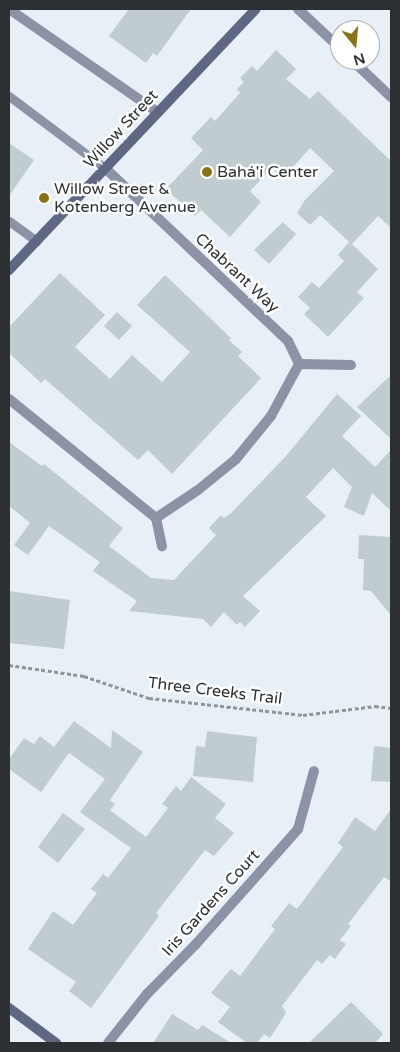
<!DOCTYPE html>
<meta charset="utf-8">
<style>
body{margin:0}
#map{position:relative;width:400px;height:1052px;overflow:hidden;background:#e7f0f7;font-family:"Varela Round",sans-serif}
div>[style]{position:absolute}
.building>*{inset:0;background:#c0cccf}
.path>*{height:3px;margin-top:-1.5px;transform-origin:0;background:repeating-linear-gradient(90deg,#8f959a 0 4px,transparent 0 6.5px)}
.lane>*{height:9px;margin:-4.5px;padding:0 4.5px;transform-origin:4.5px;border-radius:4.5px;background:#8d93a7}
.street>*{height:10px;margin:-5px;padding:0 5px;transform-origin:5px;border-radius:5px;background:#8d93a7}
.secondary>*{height:10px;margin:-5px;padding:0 5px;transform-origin:5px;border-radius:5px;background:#5f6783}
.dots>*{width:14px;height:14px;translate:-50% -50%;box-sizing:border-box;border:2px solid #fff;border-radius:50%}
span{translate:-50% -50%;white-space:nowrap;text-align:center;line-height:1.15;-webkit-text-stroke:5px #fff;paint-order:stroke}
.street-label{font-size:16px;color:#2c3032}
.poi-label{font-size:16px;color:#2c3032}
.left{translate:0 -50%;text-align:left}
.frame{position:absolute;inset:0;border:10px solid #2c3032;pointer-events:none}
.north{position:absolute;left:330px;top:20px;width:50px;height:50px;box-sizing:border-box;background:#fff;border:1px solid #abacad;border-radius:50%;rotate:163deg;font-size:14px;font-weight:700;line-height:20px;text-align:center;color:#2c3032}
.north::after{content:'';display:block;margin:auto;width:18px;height:22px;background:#887417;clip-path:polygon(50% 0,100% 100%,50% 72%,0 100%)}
</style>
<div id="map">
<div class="building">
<div style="clip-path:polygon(129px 9px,191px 9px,157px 56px,153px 53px,146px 63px,109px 36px)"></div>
<div style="clip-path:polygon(276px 50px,296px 69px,286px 79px,310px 99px,318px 91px,391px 161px,391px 228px,378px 216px,352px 244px,378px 269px,357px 292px,364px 298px,328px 337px,304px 314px,310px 308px,298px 297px,312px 282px,319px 288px,344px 261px,338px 255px,349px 242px,320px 215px,310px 225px,297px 213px,305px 200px,334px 171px,310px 148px,283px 178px,272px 168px,250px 191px,261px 202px,230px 237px,201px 210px,195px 216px,166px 189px,203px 150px,191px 138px,211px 117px,215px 121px,240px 93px,237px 89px,244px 82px,240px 78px,252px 66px,257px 71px)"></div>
<div style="clip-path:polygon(9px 143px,34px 160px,9px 196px)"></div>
<div style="clip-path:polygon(283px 222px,296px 234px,269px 264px,254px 250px)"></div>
<div style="clip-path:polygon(60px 273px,105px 315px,75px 347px,110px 379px,132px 355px,162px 382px,190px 352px,137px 305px,165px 275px,231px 338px,229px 340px,242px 352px,238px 356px,261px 378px,172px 474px,148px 450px,138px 460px,45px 379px,41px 383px,9px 353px,9px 327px)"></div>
<div style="clip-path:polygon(117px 312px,132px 326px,119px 340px,104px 326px)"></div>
<div style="clip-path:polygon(391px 375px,391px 439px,357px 407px)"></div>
<div style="clip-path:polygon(337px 394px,361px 416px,342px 436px,375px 467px,391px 450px,391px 511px,372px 493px,364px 516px,344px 507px,352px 487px,333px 468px,306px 497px,326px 516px,243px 596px,260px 611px,245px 627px,240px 622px,237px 625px,224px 612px,211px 627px,203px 619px,129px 611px,137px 601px,93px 571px,100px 562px,49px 526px,28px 555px,14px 545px,30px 523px,9px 506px,9px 442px,42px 466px,44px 464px,123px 528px,109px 546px,151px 578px,174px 580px,216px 535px,209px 528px,221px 515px,224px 518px,231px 513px,286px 456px)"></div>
<div style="clip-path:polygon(359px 535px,391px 537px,391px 615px,371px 591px,363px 590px,364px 559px,358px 559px)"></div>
<div style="clip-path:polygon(9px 591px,70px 600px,64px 649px,9px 643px)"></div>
<div style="clip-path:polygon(74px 721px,111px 748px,112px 730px,143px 752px,110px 800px,115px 804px,110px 810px,146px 837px,168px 808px,162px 804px,176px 786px,181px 791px,191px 777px,226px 804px,215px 818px,234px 833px,214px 856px,205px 850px,156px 913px,159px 916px,91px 1008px,69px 991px,76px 982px,28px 949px,53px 911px,73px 925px,97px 893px,91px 889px,103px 874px,108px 878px,131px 848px,80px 812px,105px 779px,69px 753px,41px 792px,9px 769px,9px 759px,24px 738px,34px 744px,40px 736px,54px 747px)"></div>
<div style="clip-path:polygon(207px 731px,257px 737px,253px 782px,193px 776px,196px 746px,205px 747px)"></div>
<div style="clip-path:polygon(374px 746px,391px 748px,391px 782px,371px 781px)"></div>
<div style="clip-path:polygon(391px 809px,391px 882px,384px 877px,348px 924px,351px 926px,340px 940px,346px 944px,335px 959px,330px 955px,322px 964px,317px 960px,282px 1006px,286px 1013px,270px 1038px,264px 1034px,257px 1043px,247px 1043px,218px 1022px,230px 1007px,211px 993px,231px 969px,240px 976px,275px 929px,271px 926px,289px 903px,297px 909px,343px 847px,338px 843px,355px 817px,375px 831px)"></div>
<div style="clip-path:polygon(63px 813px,85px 829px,58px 863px,38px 847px)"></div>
<div style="clip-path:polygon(351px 1002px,383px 1034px,375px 1043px,309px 1043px)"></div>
<div style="clip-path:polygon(172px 1014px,198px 1030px,202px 1025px,231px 1043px,153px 1043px)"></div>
</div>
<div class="path">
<div style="left:9px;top:665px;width:76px;rotate:8.3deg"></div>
<div style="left:84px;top:676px;width:69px;rotate:18.7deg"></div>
<div style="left:149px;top:698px;width:155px;rotate:6.3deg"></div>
<div style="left:303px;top:715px;width:73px;rotate:-7.1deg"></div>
<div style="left:375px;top:706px;width:16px;rotate:7deg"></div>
</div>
<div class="lane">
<div style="left:9px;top:96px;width:120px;rotate:36.9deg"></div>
<div style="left:9px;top:221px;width:34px;rotate:36deg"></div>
</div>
<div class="street">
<div style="left:9px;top:9px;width:180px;rotate:34.8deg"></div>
<div style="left:298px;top:9px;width:57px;rotate:42.9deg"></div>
<div style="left:352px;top:60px;width:54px;rotate:43.5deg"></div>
<div style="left:105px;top:168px;width:252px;rotate:43.4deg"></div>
<div style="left:288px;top:341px;width:25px;rotate:64deg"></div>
<div style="left:299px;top:364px;width:52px;rotate:1.1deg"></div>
<div style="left:9px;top:399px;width:189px;rotate:39deg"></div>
<div style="left:156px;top:518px;width:29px;rotate:78deg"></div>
<div style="left:156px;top:518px;width:50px;rotate:-33.7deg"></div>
<div style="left:198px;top:490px;width:49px;rotate:-39.2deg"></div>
<div style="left:236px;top:459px;width:55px;rotate:-50.9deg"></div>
<div style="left:271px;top:416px;width:59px;rotate:-61.7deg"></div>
<div style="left:108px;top:1043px;width:63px;rotate:-51.5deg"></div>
<div style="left:147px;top:994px;width:70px;rotate:-45.6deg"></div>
<div style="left:196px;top:944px;width:154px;rotate:-48.4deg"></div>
<div style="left:298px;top:829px;width:60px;rotate:-74.6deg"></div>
</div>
<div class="secondary">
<div style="left:9px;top:270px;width:359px;rotate:-46.6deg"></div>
<div style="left:9px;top:1008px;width:59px;rotate:36.7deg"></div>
</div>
<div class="dots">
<div style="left:207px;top:172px;background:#887417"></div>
<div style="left:44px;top:198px;background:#887417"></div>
</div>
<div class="street-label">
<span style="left:121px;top:129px;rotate:-47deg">Willow Street</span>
<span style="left:237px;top:273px;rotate:43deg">Chabrant Way</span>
<span style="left:215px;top:691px;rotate:7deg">Three Creeks Trail</span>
<span style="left:211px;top:903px;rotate:-48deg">Iris Gardens Court</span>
</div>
<div class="poi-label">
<span class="left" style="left:217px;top:172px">Bahá'í Center</span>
<span class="left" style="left:54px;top:198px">Willow Street &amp;<br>Kotenberg Avenue</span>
</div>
<div class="frame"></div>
<div class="north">N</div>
</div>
